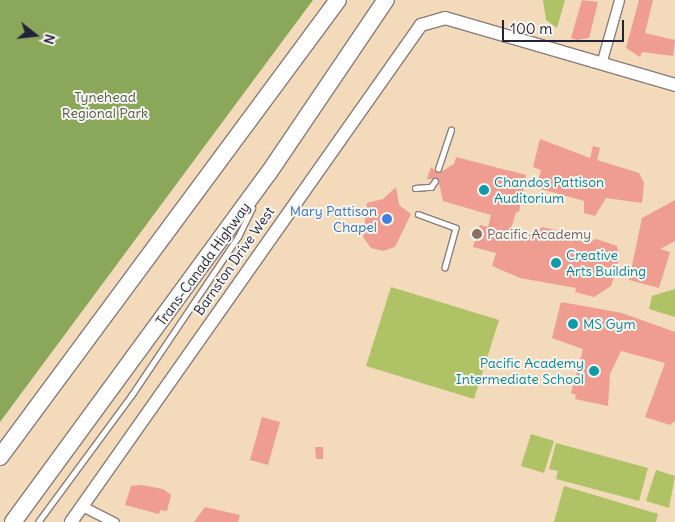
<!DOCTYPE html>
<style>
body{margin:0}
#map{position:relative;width:675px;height:522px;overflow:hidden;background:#f2dabb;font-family:Delius,sans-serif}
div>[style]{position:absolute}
.green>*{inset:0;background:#afc265}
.forest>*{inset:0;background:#8ba85a}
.building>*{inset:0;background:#f09d91}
.roads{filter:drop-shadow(1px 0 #8a7e7b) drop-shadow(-1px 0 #8a7e7b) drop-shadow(0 1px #8a7e7b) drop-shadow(0 -1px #8a7e7b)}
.lane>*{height:4.5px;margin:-2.25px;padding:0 2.25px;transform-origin:2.25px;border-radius:2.25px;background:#fff}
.street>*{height:9px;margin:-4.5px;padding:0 4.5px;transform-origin:4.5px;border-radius:4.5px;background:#fff}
.secondary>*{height:12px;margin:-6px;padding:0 6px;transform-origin:6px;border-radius:6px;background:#fff}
.highway>*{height:16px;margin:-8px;padding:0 8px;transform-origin:8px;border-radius:8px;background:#fff}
.dots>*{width:14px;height:14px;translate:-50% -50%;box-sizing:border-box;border:2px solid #f6f6f2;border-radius:50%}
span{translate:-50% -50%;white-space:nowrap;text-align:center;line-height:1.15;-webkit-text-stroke:4px #f6f6f2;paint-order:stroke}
.park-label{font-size:14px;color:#535a4a}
.culture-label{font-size:14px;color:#0d838f}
.left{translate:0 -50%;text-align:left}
.right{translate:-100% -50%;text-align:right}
.shop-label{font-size:14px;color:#366cbe}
.education-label{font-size:14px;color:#785e54}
.street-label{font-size:14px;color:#22223b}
.north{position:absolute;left:10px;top:10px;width:50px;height:50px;-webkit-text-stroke:4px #f6f6f2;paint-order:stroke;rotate:106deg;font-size:14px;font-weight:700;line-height:20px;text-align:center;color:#22223b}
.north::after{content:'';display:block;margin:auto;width:18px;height:22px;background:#22223b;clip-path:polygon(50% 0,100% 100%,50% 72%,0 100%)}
.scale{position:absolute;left:502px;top:20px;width:122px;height:22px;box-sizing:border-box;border:2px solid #22223b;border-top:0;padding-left:6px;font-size:15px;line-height:18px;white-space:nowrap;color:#22223b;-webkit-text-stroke:4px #f6f6f2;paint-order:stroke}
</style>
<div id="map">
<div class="green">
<div style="clip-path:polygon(543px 0,565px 0,557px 28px,546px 20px)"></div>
<div style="clip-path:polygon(391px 287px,499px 320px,474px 399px,366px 366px)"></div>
<div style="clip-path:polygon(675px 289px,675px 317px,649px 309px,652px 296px)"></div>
<div style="clip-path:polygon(531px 434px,554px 441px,544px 473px,521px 466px)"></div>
<div style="clip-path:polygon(556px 443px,648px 468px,639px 501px,556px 479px,558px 471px,549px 469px)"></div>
<div style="clip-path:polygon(656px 470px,675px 476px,669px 508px,646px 501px)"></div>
<div style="clip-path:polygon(564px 486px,658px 514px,656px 522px,554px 522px)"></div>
</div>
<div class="forest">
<div style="clip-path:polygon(0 0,313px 0,0 422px)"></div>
</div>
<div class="building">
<div style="clip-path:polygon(582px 0,598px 2px,589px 38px,577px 40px,571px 38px)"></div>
<div style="clip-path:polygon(639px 0,653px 0,645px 33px,675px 40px,673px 56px,642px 52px,640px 57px,626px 48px)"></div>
<div style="clip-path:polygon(540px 139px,590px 158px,593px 146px,600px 148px,597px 160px,639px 173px,644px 183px,642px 203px,606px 198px,595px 216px,584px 213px,584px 201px,541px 189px,537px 185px,541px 170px,533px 167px)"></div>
<div style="clip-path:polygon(456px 157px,526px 175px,519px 212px,516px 212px,511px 229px,538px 236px,541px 227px,575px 234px,574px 239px,588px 243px,596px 239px,617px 246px,619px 259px,611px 286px,594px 297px,575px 292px,576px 288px,520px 278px,492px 266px,496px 253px,473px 247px,480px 225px,488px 227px,491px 215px,443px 201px,438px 179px,427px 179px,431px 167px,439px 173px,454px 164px)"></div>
<div style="clip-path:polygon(396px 187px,399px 205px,411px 214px,395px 247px,383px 251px,371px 248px,363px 237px,367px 203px,383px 199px)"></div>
<div style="clip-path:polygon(675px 200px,675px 241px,660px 249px,670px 252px,659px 288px,629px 280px,642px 218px)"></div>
<div style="clip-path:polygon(561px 302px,622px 313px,675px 332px,675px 421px,670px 425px,645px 417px,665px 363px,621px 351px,610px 374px,608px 406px,575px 399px,576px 395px,571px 393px,583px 349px,552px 338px)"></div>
<div style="clip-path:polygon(262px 417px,280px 422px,268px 465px,250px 460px)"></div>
<div style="clip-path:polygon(315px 447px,323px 447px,323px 459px,316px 459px)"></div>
<div style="clip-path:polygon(141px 485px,163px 489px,171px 495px,167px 511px,160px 510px,159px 514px,125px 505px,131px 486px)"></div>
<div style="clip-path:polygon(205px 507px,240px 515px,238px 522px,194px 522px)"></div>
</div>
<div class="roads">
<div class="lane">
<div style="left:438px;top:169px;width:41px;rotate:-71.6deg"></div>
<div style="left:415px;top:188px;width:16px;rotate:-4deg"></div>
<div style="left:431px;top:187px;width:7px;rotate:-56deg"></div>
<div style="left:418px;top:214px;width:40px;rotate:20.2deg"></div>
<div style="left:456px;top:228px;width:41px;rotate:105.4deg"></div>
<div style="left:38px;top:522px;width:157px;rotate:-53.6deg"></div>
<div style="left:131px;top:396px;width:192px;rotate:-56.1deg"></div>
<div style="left:238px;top:237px;width:32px;rotate:-64deg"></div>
</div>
<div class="street">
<div style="left:601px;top:64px;width:66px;rotate:-74.3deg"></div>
<div style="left:82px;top:506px;width:36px;rotate:27deg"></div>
</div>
<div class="secondary">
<div style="left:71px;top:522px;width:608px;rotate:-54.85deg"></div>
<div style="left:421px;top:25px;width:25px;rotate:-16deg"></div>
<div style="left:445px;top:18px;width:240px;rotate:16.2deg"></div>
</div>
<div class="highway">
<div style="left:0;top:457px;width:568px;rotate:-53.51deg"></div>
<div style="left:13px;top:522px;width:431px;rotate:-53.8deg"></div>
<div style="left:268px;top:174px;width:210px;rotate:-55.9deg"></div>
</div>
</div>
<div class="dots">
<div style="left:484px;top:190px;background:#0f9aa8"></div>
<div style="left:387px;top:219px;background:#3f7fe0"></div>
<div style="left:477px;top:234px;background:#8d6e63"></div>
<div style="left:556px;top:263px;background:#0f9aa8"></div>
<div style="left:573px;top:324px;background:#0f9aa8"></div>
<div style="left:594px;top:371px;background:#0f9aa8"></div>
</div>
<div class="park-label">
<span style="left:105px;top:105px">Tynehead<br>Regional Park</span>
</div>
<div class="culture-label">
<span class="left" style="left:494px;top:190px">Chandos Pattison<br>Auditorium</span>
<span class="left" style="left:566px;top:263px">Creative<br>Arts Building</span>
<span class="left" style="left:583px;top:324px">MS Gym</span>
<span class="right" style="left:584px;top:371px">Pacific Academy<br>Intermediate School</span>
</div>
<div class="shop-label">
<span class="right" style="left:377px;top:219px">Mary Pattison<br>Chapel</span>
</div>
<div class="education-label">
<span class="left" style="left:487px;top:234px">Pacific Academy</span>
</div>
<div class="street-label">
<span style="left:234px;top:261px;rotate:-55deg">Barnston Drive West</span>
<span style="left:203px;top:264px;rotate:-54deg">Trans-Canada Highway</span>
</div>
<div class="north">N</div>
<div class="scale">100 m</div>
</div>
